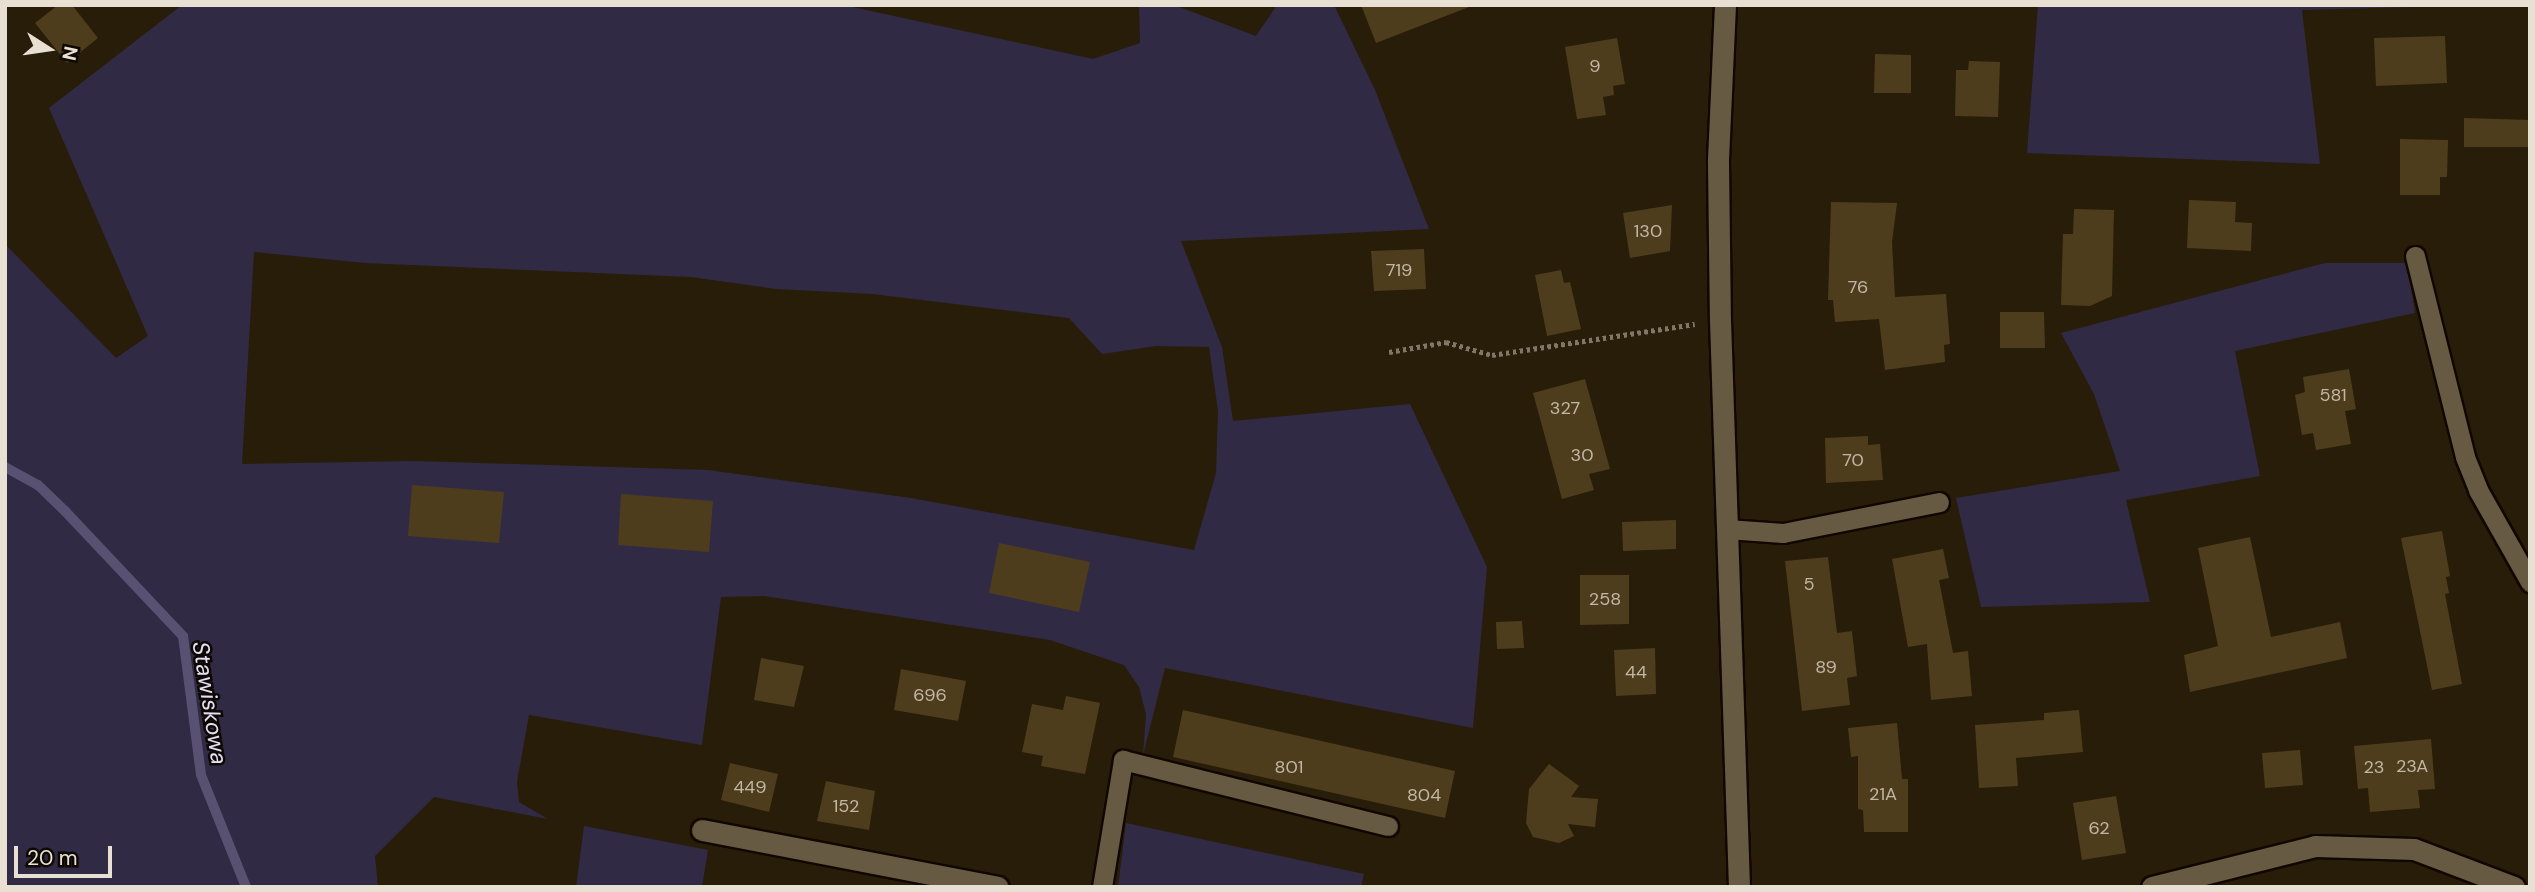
<!DOCTYPE html>
<style>
body{margin:0}
#map{position:relative;width:2535px;height:892px;overflow:hidden;background:#281d08;font-family:"DM Sans",sans-serif}
div>[style]{position:absolute}
.green>*{inset:0;background:#312a45}
.stream>*{height:10px;margin:-5px;padding:0 5px;transform-origin:5px;border-radius:5px;background:#585171}
.building>*{inset:0;background:#4e3d1d}
.path>*{height:4.5px;margin-top:-2.25px;transform-origin:0;background:repeating-linear-gradient(90deg,#817766 0 3.5px,transparent 0 7px)}
.roads{filter:drop-shadow(2px 0 #110700) drop-shadow(-2px 0 #110700) drop-shadow(0 2px #110700) drop-shadow(0 -2px #110700)}
.lane>*{height:19px;margin:-9.5px;padding:0 9.5px;transform-origin:9.5px;border-radius:9.5px;background:#675a43}
.street>*{height:21px;margin:-10.5px;padding:0 10.5px;transform-origin:10.5px;border-radius:10.5px;background:#675a43}
.secondary>*{height:21px;margin:-10.5px;padding:0 10.5px;transform-origin:10.5px;border-radius:10.5px;background:#675a43}
span{translate:-50% -50%;white-space:nowrap;text-align:center;line-height:1.15;-webkit-text-stroke:5px #0d0802;paint-order:stroke}
.number-label{font-size:18px;color:#c2b7a6}
.number-label span{-webkit-text-stroke-width:0}
.water-label{font-size:23px;color:#e4dff7;font-style:italic}
.frame{position:absolute;inset:0;border:7px solid #e8e0d3;pointer-events:none}
.north{position:absolute;left:14px;top:14px;width:70px;height:70px;-webkit-text-stroke:5px #0d0802;paint-order:stroke;rotate:102deg;font-size:19px;font-weight:700;line-height:28px;text-align:center;color:#e8e0d3}
.north::after{content:'';display:block;margin:auto;width:24px;height:32px;background:#e8e0d3;clip-path:polygon(50% 0,100% 100%,50% 72%,0 100%)}
.scale{position:absolute;left:14px;top:846px;width:98px;height:32px;box-sizing:border-box;border:4px solid #e8e0d3;border-top:0;padding-left:9px;font-size:21px;line-height:24px;white-space:nowrap;color:#e8e0d3;-webkit-text-stroke:5px #0d0802;paint-order:stroke}
</style>
<div id="map">
<div class="green">
<div style="clip-path:polygon(evenodd,182px 5px,843px 5px,1093px 59px,1140px 43px,1139px 5px,1174px 5px,1256px 36px,1277px 5px,1334px 5px,1375px 90px,1429px 229px,1181px 241px,1222px 347px,1233px 421px,1410px 404px,1487px 567px,1473px 728px,1165px 668px,1143px 755px,1146px 714px,1139px 687px,1124px 665px,1050px 640px,764px 596px,721px 597px,702px 745px,529px 715px,517px 782px,519px 802px,548px 819px,434px 797px,375px 856px,378px 887px,5px 887px,5px 244px,116px 358px,148px 336px,49px 108px,182px 5px,254px 252px,365px 263px,691px 277px,777px 289px,873px 294px,1069px 318px,1102px 354px,1156px 346px,1209px 347px,1218px 411px,1216px 473px,1194px 550px,911px 498px,708px 470px,416px 461px,242px 464px,254px 252px)"></div>
<div style="clip-path:polygon(2038px 5px,2488px 5px,2302px 10px,2320px 164px,2027px 153px)"></div>
<div style="clip-path:polygon(2325px 263px,2407px 263px,2415px 313px,2235px 351px,2260px 476px,2126px 500px,2150px 602px,1981px 607px,1956px 498px,2120px 471px,2094px 394px,2061px 333px)"></div>
<div style="clip-path:polygon(1126px 823px,1364px 874px,1361px 887px,1118px 887px)"></div>
<div style="clip-path:polygon(584px 826px,708px 850px,702px 887px,576px 887px)"></div>
</div>
<div class="stream">
<div style="left:5px;top:467px;width:38px;rotate:29deg"></div>
<div style="left:38px;top:485px;width:37px;rotate:44deg"></div>
<div style="left:65px;top:511px;width:172px;rotate:46.7deg"></div>
<div style="left:183px;top:636px;width:140px;rotate:82.6deg"></div>
<div style="left:201px;top:775px;width:121px;rotate:68.1deg"></div>
</div>
<div class="building">
<div style="clip-path:polygon(58px 5px,72px 5px,98px 38px,67px 63px,35px 23px)"></div>
<div style="clip-path:polygon(1361px 5px,1468px 5px,1469px 7px,1376px 43px)"></div>
<div style="clip-path:polygon(2445px 36px,2447px 83px,2376px 86px,2374px 38px)"></div>
<div style="clip-path:polygon(1617px 38px,1625px 84px,1613px 86px,1614px 95px,1603px 97px,1606px 115px,1577px 119px,1565px 47px)"></div>
<div style="clip-path:polygon(1875px 54px,1911px 55px,1911px 93px,1874px 93px)"></div>
<div style="clip-path:polygon(1969px 61px,2000px 62px,1998px 117px,1955px 116px,1956px 70px,1968px 70px)"></div>
<div style="clip-path:polygon(2464px 118px,2530px 120px,2530px 147px,2464px 147px)"></div>
<div style="clip-path:polygon(2400px 139px,2448px 140px,2447px 177px,2440px 177px,2440px 195px,2400px 195px)"></div>
<div style="clip-path:polygon(2189px 200px,2236px 202px,2235px 222px,2252px 223px,2251px 251px,2187px 248px)"></div>
<div style="clip-path:polygon(1831px 202px,1897px 203px,1892px 242px,1895px 297px,1946px 294px,1950px 344px,1944px 345px,1945px 362px,1885px 370px,1879px 319px,1835px 322px,1833px 300px,1828px 300px)"></div>
<div style="clip-path:polygon(1672px 205px,1670px 251px,1630px 258px,1623px 213px)"></div>
<div style="clip-path:polygon(2074px 209px,2114px 210px,2112px 296px,2090px 306px,2061px 305px,2063px 234px,2073px 234px)"></div>
<div style="clip-path:polygon(1424px 249px,1426px 289px,1374px 291px,1371px 251px)"></div>
<div style="clip-path:polygon(1561px 270px,1564px 283px,1570px 282px,1581px 329px,1547px 336px,1535px 275px)"></div>
<div style="clip-path:polygon(2000px 312px,2044px 312px,2045px 348px,2000px 348px)"></div>
<div style="clip-path:polygon(2349px 369px,2356px 409px,2345px 411px,2351px 444px,2316px 450px,2313px 433px,2302px 435px,2295px 395px,2305px 392px,2303px 377px)"></div>
<div style="clip-path:polygon(1585px 379px,1610px 469px,1589px 474px,1594px 490px,1562px 499px,1533px 393px)"></div>
<div style="clip-path:polygon(1868px 436px,1868px 445px,1880px 444px,1883px 480px,1826px 483px,1825px 438px)"></div>
<div style="clip-path:polygon(412px 485px,504px 492px,499px 543px,408px 536px)"></div>
<div style="clip-path:polygon(621px 494px,713px 501px,709px 552px,618px 545px)"></div>
<div style="clip-path:polygon(1676px 520px,1676px 549px,1623px 551px,1622px 522px)"></div>
<div style="clip-path:polygon(2442px 531px,2450px 576px,2446px 577px,2449px 593px,2445px 594px,2462px 684px,2432px 690px,2401px 538px)"></div>
<div style="clip-path:polygon(2250px 537px,2271px 637px,2340px 622px,2347px 658px,2190px 692px,2184px 655px,2218px 646px,2198px 548px)"></div>
<div style="clip-path:polygon(999px 543px,1090px 562px,1079px 612px,989px 593px)"></div>
<div style="clip-path:polygon(1943px 549px,1949px 578px,1939px 580px,1953px 653px,1968px 651px,1972px 696px,1931px 700px,1927px 644px,1908px 647px,1892px 559px)"></div>
<div style="clip-path:polygon(1828px 557px,1837px 633px,1852px 631px,1857px 676px,1847px 678px,1850px 705px,1802px 711px,1785px 561px)"></div>
<div style="clip-path:polygon(1580px 575px,1629px 575px,1629px 624px,1580px 625px)"></div>
<div style="clip-path:polygon(1522px 621px,1524px 648px,1497px 649px,1496px 622px)"></div>
<div style="clip-path:polygon(1655px 648px,1656px 694px,1616px 696px,1614px 650px)"></div>
<div style="clip-path:polygon(761px 658px,804px 666px,794px 707px,754px 700px)"></div>
<div style="clip-path:polygon(901px 669px,966px 681px,958px 721px,894px 710px)"></div>
<div style="clip-path:polygon(1066px 696px,1100px 703px,1085px 774px,1041px 766px,1043px 756px,1022px 752px,1032px 704px,1063px 710px)"></div>
<div style="clip-path:polygon(1183px 710px,1455px 771px,1445px 818px,1173px 757px)"></div>
<div style="clip-path:polygon(2079px 710px,2083px 752px,2016px 758px,2018px 786px,1979px 788px,1975px 725px,2044px 720px,2044px 713px)"></div>
<div style="clip-path:polygon(1897px 723px,1902px 779px,1908px 779px,1908px 832px,1864px 832px,1863px 810px,1858px 809px,1858px 756px,1851px 757px,1848px 728px)"></div>
<div style="clip-path:polygon(2431px 739px,2435px 789px,2418px 790px,2420px 808px,2370px 812px,2368px 788px,2358px 789px,2354px 746px)"></div>
<div style="clip-path:polygon(2300px 750px,2303px 785px,2265px 788px,2262px 753px)"></div>
<div style="clip-path:polygon(730px 763px,778px 774px,769px 812px,721px 800px)"></div>
<div style="clip-path:polygon(1549px 764px,1579px 786px,1571px 797px,1598px 799px,1595px 827px,1568px 824px,1574px 836px,1559px 843px,1533px 837px,1526px 823px,1529px 789px)"></div>
<div style="clip-path:polygon(826px 781px,875px 791px,869px 830px,817px 821px)"></div>
<div style="clip-path:polygon(2116px 796px,2126px 853px,2082px 860px,2073px 803px)"></div>
</div>
<div class="path">
<div style="left:1389px;top:352px;width:58px;rotate:-10deg"></div>
<div style="left:1446px;top:342px;width:48px;rotate:15.8deg"></div>
<div style="left:1492px;top:355px;width:205px;rotate:-8.7deg"></div>
</div>
<div class="roads">
<div class="lane">
<div style="left:2415px;top:256px;width:207px;rotate:76deg"></div>
<div style="left:2465px;top:457px;width:35px;rotate:68deg"></div>
<div style="left:2478px;top:490px;width:106px;rotate:60.5deg"></div>
<div style="left:1727px;top:529px;width:56px;rotate:4.1deg"></div>
<div style="left:1783px;top:533px;width:159px;rotate:-11.2deg"></div>
<div style="left:1102px;top:887px;width:129px;rotate:-80.6deg"></div>
<div style="left:1123px;top:760px;width:273px;rotate:14deg"></div>
</div>
<div class="street">
<div style="left:702px;top:830px;width:301px;rotate:10.9deg"></div>
<div style="left:2152px;top:887px;width:168px;rotate:-14.1deg"></div>
<div style="left:2315px;top:846px;width:99px;rotate:1.7deg"></div>
<div style="left:2414px;top:849px;width:107px;rotate:20.8deg"></div>
</div>
<div class="secondary">
<div style="left:1725px;top:5px;width:157px;rotate:92.6deg"></div>
<div style="left:1718px;top:162px;width:158px;rotate:89.3deg"></div>
<div style="left:1720px;top:320px;width:567px;rotate:88.08deg"></div>
</div>
</div>
<div class="number-label">
<span style="left:1595px;top:66px">9</span>
<span style="left:1648px;top:231px">130</span>
<span style="left:1399px;top:270px">719</span>
<span style="left:1858px;top:287px">76</span>
<span style="left:2333px;top:395px">581</span>
<span style="left:1565px;top:408px">327</span>
<span style="left:1582px;top:455px">30</span>
<span style="left:1853px;top:460px">70</span>
<span style="left:1809px;top:584px">5</span>
<span style="left:1605px;top:599px">258</span>
<span style="left:1826px;top:667px">89</span>
<span style="left:1636px;top:672px">44</span>
<span style="left:930px;top:695px">696</span>
<span style="left:2412px;top:766px">23A</span>
<span style="left:1289px;top:767px">801</span>
<span style="left:2374px;top:767px">23</span>
<span style="left:750px;top:787px">449</span>
<span style="left:1883px;top:794px">21A</span>
<span style="left:1424px;top:795px">804</span>
<span style="left:846px;top:806px">152</span>
<span style="left:2099px;top:828px">62</span>
</div>
<div class="water-label">
<span style="left:210px;top:703px;rotate:81deg">Stawiskowa</span>
</div>
<div class="frame"></div>
<div class="north">N</div>
<div class="scale">20 m</div>
</div>
